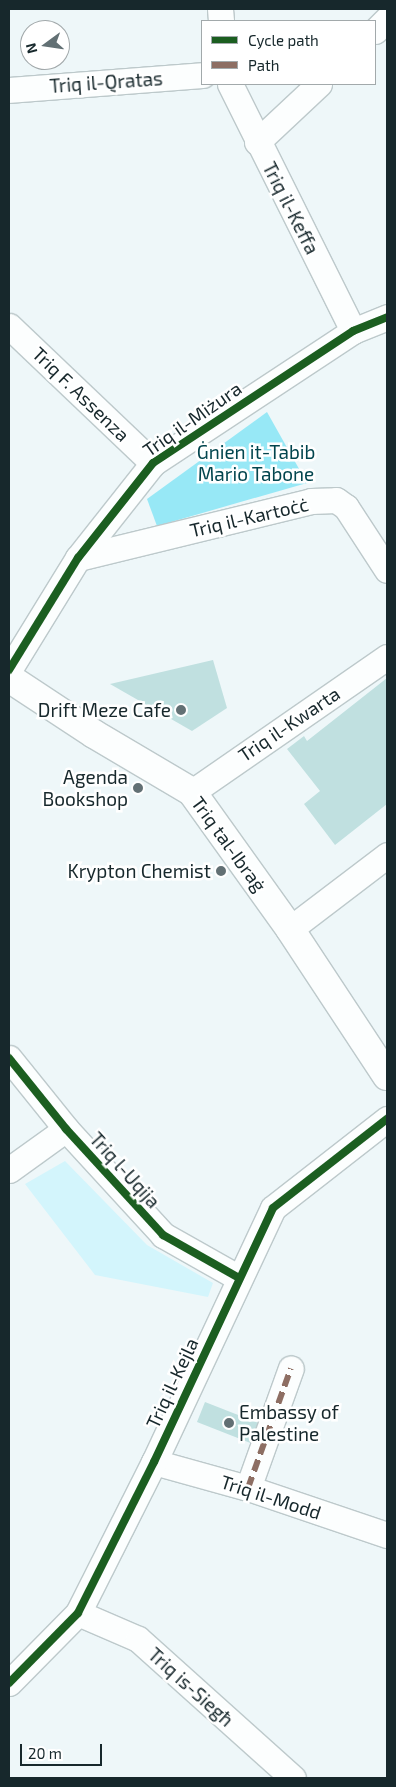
<!DOCTYPE html>
<meta charset="utf-8">
<style>
body{margin:0}
#map{position:relative;width:396px;height:1787px;overflow:hidden;background:#eef7f9;font-family:"Exo 2",sans-serif}
div>[style]{position:absolute}
.green>*{inset:0;background:#d3f5fc}
.forest>*{inset:0;background:#97e8f6}
.building>*{inset:0;background:#c0e0e0}
.roads{filter:drop-shadow(1px 0 #bdc9cb) drop-shadow(-1px 0 #bdc9cb) drop-shadow(0 1px #bdc9cb) drop-shadow(0 -1px #bdc9cb)}
.street>*{height:25px;margin:-12.5px;padding:0 12.5px;transform-origin:12.5px;border-radius:12.5px;background:#fcfefe}
.secondary>*{height:28px;margin:-14px;padding:0 14px;transform-origin:14px;border-radius:14px;background:#fcfefe}
.quiet>*{height:6px;margin-top:-3px;transform-origin:0;background:repeating-linear-gradient(90deg,#8d6e63 0 12px,transparent 0 18px)}
.cycleway>*{height:8px;margin:-4px;padding:0 4px;transform-origin:4px;border-radius:4px;background:#1b5e20}
.dots>*{width:14px;height:14px;translate:-50% -50%;box-sizing:border-box;border:2px solid #fff;border-radius:50%}
span{translate:-50% -50%;white-space:nowrap;text-align:center;line-height:1.15;-webkit-text-stroke:5px #fff;paint-order:stroke}
.street-label{font-size:19px;color:#17282c}
.park-label{font-size:19px;color:#02454e}
.poi-label{font-size:19px;color:#17282c}
.right{translate:-100% -50%;text-align:right}
.left{translate:0 -50%;text-align:left}
.frame{position:absolute;inset:0;border:10px solid #17282c;pointer-events:none}
.legend{position:absolute;left:201px;top:20px;width:175px;height:65px;box-sizing:border-box;background:#fff;border:1px solid #a2a9ab;margin:0;padding:6px 9px;list-style:none;font-size:15px;color:#17282c}
.legend li{display:flex;align-items:center;gap:10px;height:25px}
.legend b{width:25px;border:1px solid #a2a9ab}
.north{position:absolute;left:20px;top:20px;width:50px;height:50px;box-sizing:border-box;background:#fff;border:1px solid #a2a9ab;border-radius:50%;rotate:256deg;font-size:14px;font-weight:700;line-height:20px;text-align:center;color:#17282c}
.north::after{content:'';display:block;margin:auto;width:18px;height:22px;background:#627074;clip-path:polygon(50% 0,100% 100%,50% 72%,0 100%)}
.scale{position:absolute;left:20px;top:1744px;width:82px;height:22px;box-sizing:border-box;border:2px solid #17282c;border-top:0;padding-left:6px;font-size:15px;line-height:18px;white-space:nowrap;color:#17282c;-webkit-text-stroke:4px #fff;paint-order:stroke}
</style>
<div id="map">
<div class="green">
<div style="clip-path:polygon(65px 1161px,147px 1245px,213px 1283px,208px 1297px,95px 1275px,25px 1184px)"></div>
</div>
<div class="forest">
<div style="clip-path:polygon(267px 412px,307px 483px,157px 526px,147px 499px)"></div>
</div>
<div class="building">
<div style="clip-path:polygon(213px 660px,227px 708px,192px 731px,110px 684px)"></div>
<div style="clip-path:polygon(387px 678px,387px 804px,335px 845px,304px 804px,320px 791px,287px 749px,304px 736px,307px 741px)"></div>
<div style="clip-path:polygon(205px 1402px,261px 1424px,253px 1444px,197px 1422px)"></div>
</div>
<div class="roads">
<div class="street">
<div style="left:220px;top:9px;width:12px;rotate:85deg"></div>
<div style="left:375px;top:31px;width:17px;rotate:-45deg"></div>
<div style="left:230px;top:84px;width:276px;rotate:63.5deg"></div>
<div style="left:9px;top:90px;width:194px;rotate:-4.4deg"></div>
<div style="left:257px;top:142px;width:85px;rotate:-43.1deg"></div>
<div style="left:9px;top:326px;width:199px;rotate:43.6deg"></div>
<div style="left:78px;top:558px;width:240px;rotate:-13.7deg"></div>
<div style="left:311px;top:501px;width:25px;rotate:-2deg"></div>
<div style="left:336px;top:500px;width:12px;rotate:35deg"></div>
<div style="left:346px;top:507px;width:75px;rotate:56.9deg"></div>
<div style="left:9px;top:670px;width:132px;rotate:-58.4deg"></div>
<div style="left:78px;top:558px;width:121px;rotate:-51.7deg"></div>
<div style="left:153px;top:463px;width:240px;rotate:-33.4deg"></div>
<div style="left:353px;top:331px;width:37px;rotate:-22deg"></div>
<div style="left:192px;top:792px;width:237px;rotate:-34.7deg"></div>
<div style="left:290px;top:929px;width:122px;rotate:-37.3deg"></div>
<div style="left:9px;top:1058px;width:91px;rotate:51.2deg"></div>
<div style="left:66px;top:1129px;width:144px;rotate:47.5deg"></div>
<div style="left:163px;top:1235px;width:87px;rotate:29.5deg"></div>
<div style="left:9px;top:1170px;width:70px;rotate:-35.7deg"></div>
<div style="left:154px;top:1462px;width:98px;rotate:15.5deg"></div>
<div style="left:248px;top:1488px;width:147px;rotate:18.7deg"></div>
<div style="left:248px;top:1488px;width:127px;rotate:-70.3deg"></div>
<div style="left:78px;top:1613px;width:65px;rotate:23.4deg"></div>
<div style="left:138px;top:1639px;width:208px;rotate:41.9deg"></div>
<div style="left:9px;top:1683px;width:98px;rotate:-45.4deg"></div>
<div style="left:78px;top:1613px;width:169px;rotate:-63.3deg"></div>
<div style="left:154px;top:1462px;width:280px;rotate:-64.9deg"></div>
<div style="left:273px;top:1208px;width:145px;rotate:-38deg"></div>
</div>
<div class="secondary">
<div style="left:9px;top:678px;width:102px;rotate:33.4deg"></div>
<div style="left:94px;top:734px;width:114px;rotate:30.6deg"></div>
<div style="left:192px;top:792px;width:168px;rotate:54.4deg"></div>
<div style="left:290px;top:929px;width:176px;rotate:56.6deg"></div>
</div>
</div>
<div class="quiet">
<div style="left:248px;top:1488px;width:127px;rotate:-70.3deg"></div>
</div>
<div class="cycleway">
<div style="left:9px;top:670px;width:132px;rotate:-58.4deg"></div>
<div style="left:78px;top:558px;width:121px;rotate:-51.7deg"></div>
<div style="left:153px;top:463px;width:240px;rotate:-33.4deg"></div>
<div style="left:353px;top:331px;width:37px;rotate:-22deg"></div>
<div style="left:9px;top:1058px;width:91px;rotate:51.2deg"></div>
<div style="left:66px;top:1129px;width:144px;rotate:47.5deg"></div>
<div style="left:163px;top:1235px;width:87px;rotate:29.5deg"></div>
<div style="left:9px;top:1683px;width:98px;rotate:-45.4deg"></div>
<div style="left:78px;top:1613px;width:169px;rotate:-63.3deg"></div>
<div style="left:154px;top:1462px;width:280px;rotate:-64.9deg"></div>
<div style="left:273px;top:1208px;width:145px;rotate:-38deg"></div>
</div>
<div class="dots">
<div style="left:181px;top:710px;background:#627074"></div>
<div style="left:138px;top:788px;background:#627074"></div>
<div style="left:221px;top:871px;background:#627074"></div>
<div style="left:229px;top:1423px;background:#627074"></div>
</div>
<div class="street-label">
<span style="left:106px;top:82px;rotate:-4deg">Triq il-Qratas</span>
<span style="left:291px;top:208px;rotate:63deg">Triq il-Keffa</span>
<span style="left:81px;top:394px;rotate:44deg">Triq F. Assenza</span>
<span style="left:192px;top:419px;rotate:-35deg">Triq il-Miżura</span>
<span style="left:249px;top:517px;rotate:-13deg">Triq il-Kartoċċ</span>
<span style="left:289px;top:724px;rotate:-34deg">Triq il-Kwarta</span>
<span style="left:229px;top:844px;rotate:54deg">Triq tal-Ibraġ</span>
<span style="left:125px;top:1170px;rotate:48deg">Triq l-Uqija</span>
<span style="left:172px;top:1383px;rotate:-65deg">Triq il-Kejla</span>
<span style="left:271px;top:1497px;rotate:18deg">Triq il-Modd</span>
<span style="left:191px;top:1687px;rotate:42deg">Triq is-Siegħ</span>
</div>
<div class="park-label">
<span style="left:256px;top:463px">Ġnien it-Tabib<br>Mario Tabone</span>
</div>
<div class="poi-label">
<span class="right" style="left:171px;top:710px">Drift Meze Cafe</span>
<span class="right" style="left:128px;top:788px">Agenda<br>Bookshop</span>
<span class="right" style="left:211px;top:871px">Krypton Chemist</span>
<span class="left" style="left:239px;top:1423px">Embassy of<br>Palestine</span>
</div>
<div class="frame"></div>
<ul class="legend">
<li><b style="height:6px;background:#1b5e20"></b>Cycle path</li>
<li><b style="height:6px;background:#8d6e63"></b>Path</li>
</ul>
<div class="north">N</div>
<div class="scale">20 m</div>
</div>
